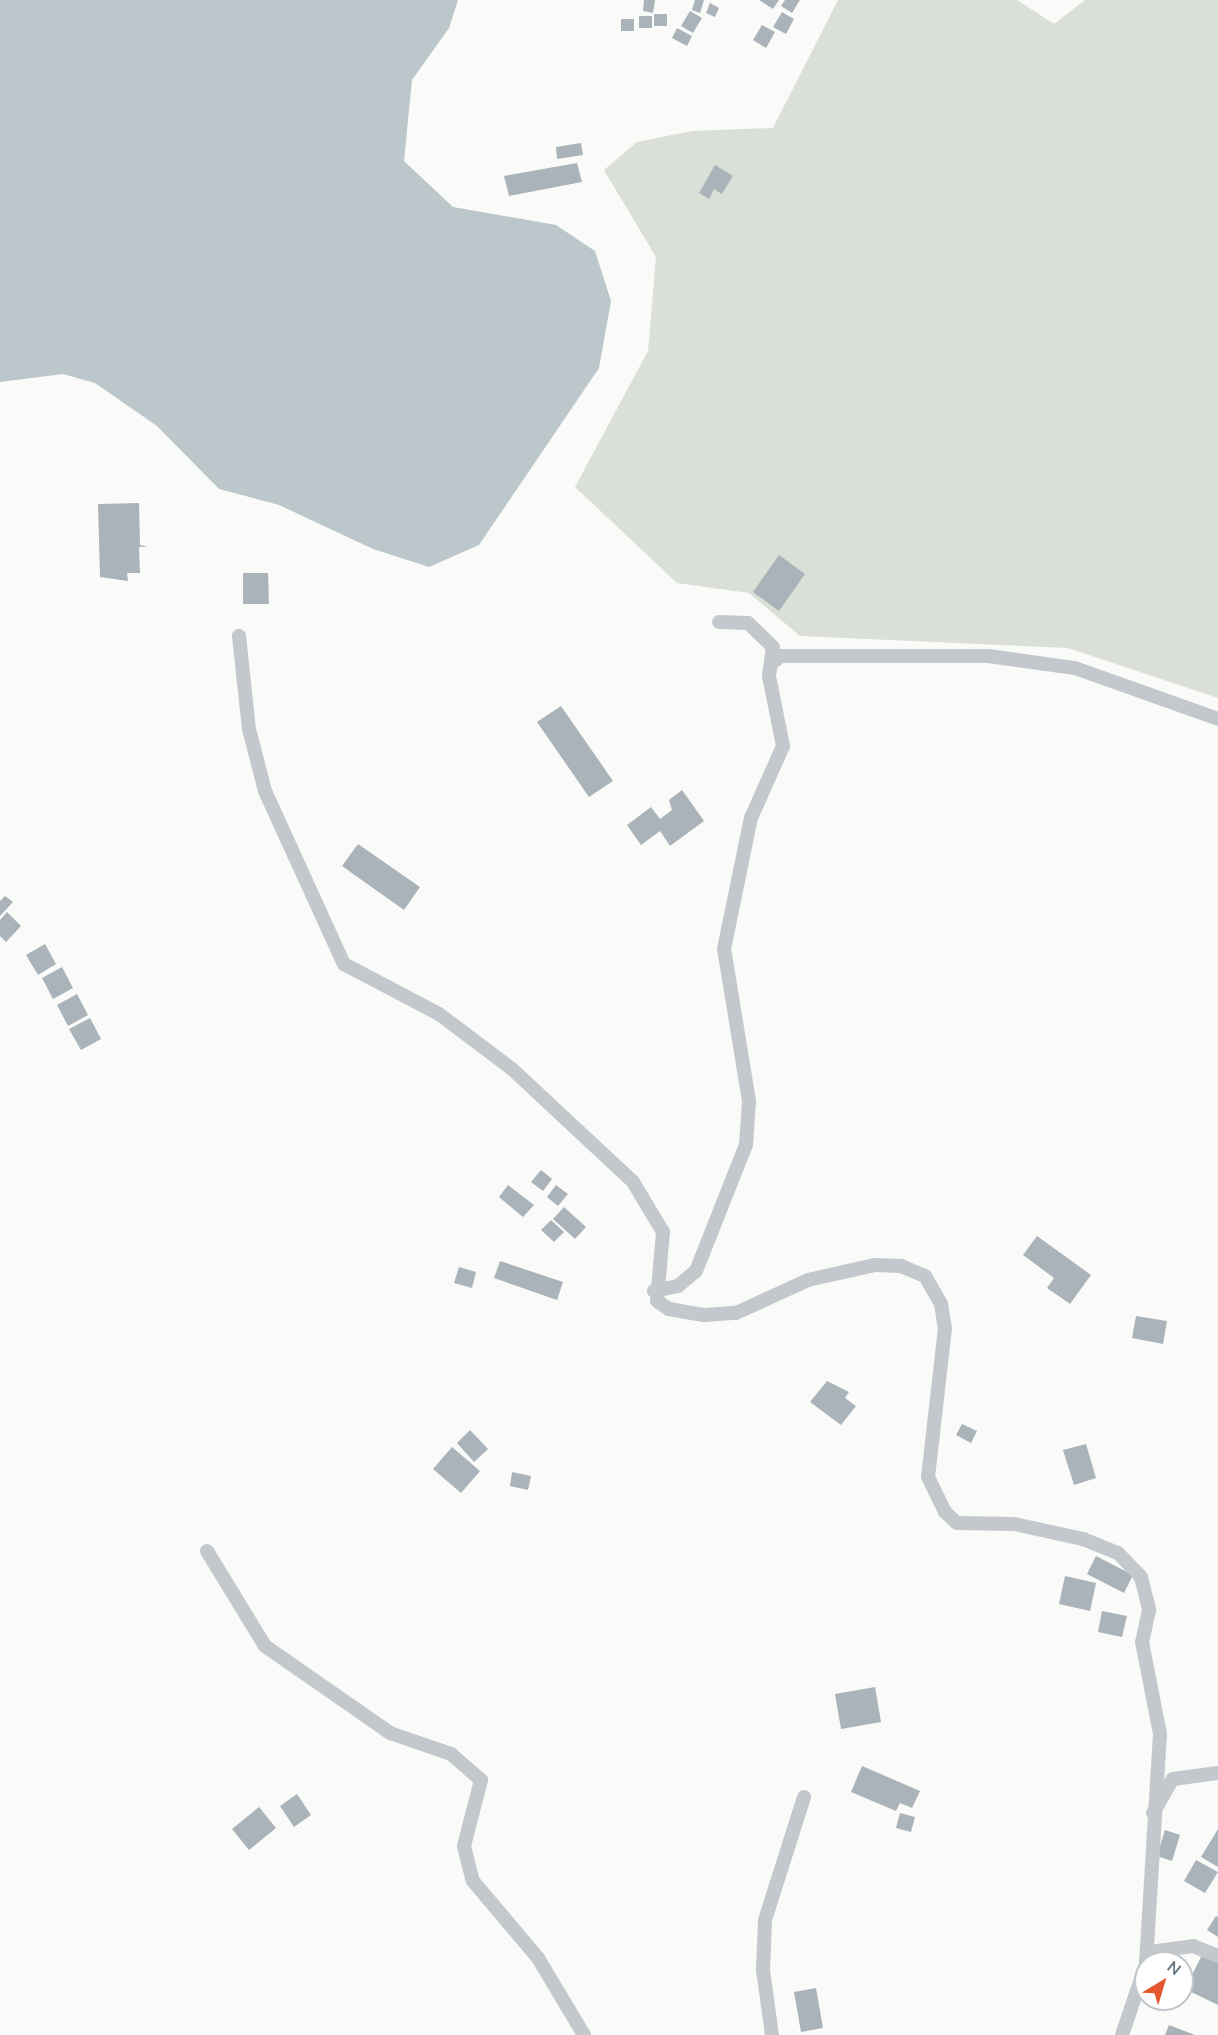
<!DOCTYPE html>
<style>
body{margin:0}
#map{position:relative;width:1218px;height:2035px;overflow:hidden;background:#fafaf8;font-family:"Nunito Sans",sans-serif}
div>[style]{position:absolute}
.green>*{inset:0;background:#dadfd7}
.water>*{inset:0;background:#bbc7cb}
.building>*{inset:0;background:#aab3b9}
.minor>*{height:14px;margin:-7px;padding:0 7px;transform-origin:7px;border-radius:7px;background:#c3c8cc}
span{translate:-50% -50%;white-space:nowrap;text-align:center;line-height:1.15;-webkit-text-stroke:6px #fff;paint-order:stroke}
.north{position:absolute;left:1134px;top:1951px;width:60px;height:60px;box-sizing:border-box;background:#fff;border:2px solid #c1c8cd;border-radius:50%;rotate:38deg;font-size:16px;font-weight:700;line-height:24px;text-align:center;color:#657683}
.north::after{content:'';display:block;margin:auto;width:21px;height:27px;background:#e4572e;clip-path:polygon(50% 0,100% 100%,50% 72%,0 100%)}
</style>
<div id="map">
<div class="green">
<div style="clip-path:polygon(838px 0,1017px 0,1054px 24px,1085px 0,1218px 0,1218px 698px,1068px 648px,800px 636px,749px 593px,677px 583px,575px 487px,648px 351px,656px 257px,604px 170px,637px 142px,692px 131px,773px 128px)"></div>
</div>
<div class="water">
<div style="clip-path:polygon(0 0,458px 0,449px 28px,412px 80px,404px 161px,453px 207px,556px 225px,595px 251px,611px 301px,599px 368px,479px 545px,429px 567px,373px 549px,279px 505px,219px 489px,157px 426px,95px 383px,63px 374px,0 382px)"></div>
</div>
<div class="building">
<div style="clip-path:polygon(644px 0,655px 0,653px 13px,643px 11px)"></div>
<div style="clip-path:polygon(695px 0,704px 0,700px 13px,692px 10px)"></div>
<div style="clip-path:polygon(759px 0,779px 0,773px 9px)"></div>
<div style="clip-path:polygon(785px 0,800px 0,792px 13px,781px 6px)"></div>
<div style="clip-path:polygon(710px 3px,719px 8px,715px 17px,706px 13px)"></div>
<div style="clip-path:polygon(690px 11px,702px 18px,693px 33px,681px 26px)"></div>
<div style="clip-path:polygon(782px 12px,794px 19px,786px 34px,773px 27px)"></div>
<div style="clip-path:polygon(654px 14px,667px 14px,667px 26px,654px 26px)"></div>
<div style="clip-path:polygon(639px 16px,652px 16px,652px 28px,639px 28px)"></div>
<div style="clip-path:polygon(621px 19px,634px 19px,634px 31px,621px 31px)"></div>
<div style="clip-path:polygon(762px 25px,775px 32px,766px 48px,753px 40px)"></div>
<div style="clip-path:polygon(677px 28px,692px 36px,687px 46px,672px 38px)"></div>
<div style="clip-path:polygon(581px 143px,583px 155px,557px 159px,556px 147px)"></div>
<div style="clip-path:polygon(577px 163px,582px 182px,509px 196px,504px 176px)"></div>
<div style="clip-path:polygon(715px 165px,733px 176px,722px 194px,714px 189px,709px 199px,699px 193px)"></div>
<div style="clip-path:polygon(139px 503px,140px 545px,148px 547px,139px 547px,140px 573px,127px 573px,128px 581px,100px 577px,98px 504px)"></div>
<div style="clip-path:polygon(779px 555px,805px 574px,779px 611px,753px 592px)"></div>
<div style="clip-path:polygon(243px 573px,268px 573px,269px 604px,243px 604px)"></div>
<div style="clip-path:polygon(561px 706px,613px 781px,589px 797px,537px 722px)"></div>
<div style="clip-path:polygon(682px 790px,704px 821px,670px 846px,660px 831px,641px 845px,627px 825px,651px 807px,660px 819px,672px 810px,669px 800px)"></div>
<div style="clip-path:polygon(358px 844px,420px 887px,404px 910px,342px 866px)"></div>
<div style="clip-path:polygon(5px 896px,13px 902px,0 916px,0 901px)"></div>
<div style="clip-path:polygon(7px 912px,21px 926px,6px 942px,0 936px,0 920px)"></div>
<div style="clip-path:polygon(45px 944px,56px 964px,38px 975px,26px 955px)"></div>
<div style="clip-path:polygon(62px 967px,73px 988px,53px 999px,42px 978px)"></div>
<div style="clip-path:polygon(77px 994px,88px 1015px,68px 1026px,57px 1005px)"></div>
<div style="clip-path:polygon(90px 1018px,101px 1039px,81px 1050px,69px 1029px)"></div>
<div style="clip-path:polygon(541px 1170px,552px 1179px,543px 1191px,531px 1182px)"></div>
<div style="clip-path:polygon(508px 1185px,534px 1205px,523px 1217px,499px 1197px)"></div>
<div style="clip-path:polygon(556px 1185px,568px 1194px,558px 1206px,547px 1197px)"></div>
<div style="clip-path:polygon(564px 1207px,586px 1227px,575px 1239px,553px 1219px)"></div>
<div style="clip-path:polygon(551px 1220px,564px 1232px,554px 1242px,541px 1230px)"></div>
<div style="clip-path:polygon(1037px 1236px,1091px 1275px,1070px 1304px,1047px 1288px,1054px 1278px,1023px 1255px)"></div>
<div style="clip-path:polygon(500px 1261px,563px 1282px,557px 1300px,494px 1278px)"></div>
<div style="clip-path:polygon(459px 1267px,476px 1272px,472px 1288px,454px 1283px)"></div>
<div style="clip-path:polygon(1136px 1316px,1167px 1321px,1163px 1344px,1132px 1338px)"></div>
<div style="clip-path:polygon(827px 1381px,849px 1392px,845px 1398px,856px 1406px,841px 1425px,810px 1402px)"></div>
<div style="clip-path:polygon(962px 1424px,977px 1431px,971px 1443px,956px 1435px)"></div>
<div style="clip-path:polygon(470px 1430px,488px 1449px,474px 1462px,457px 1443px)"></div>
<div style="clip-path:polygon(1086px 1444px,1096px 1478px,1074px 1485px,1063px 1450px)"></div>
<div style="clip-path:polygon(452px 1447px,480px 1471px,461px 1493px,433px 1469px)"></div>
<div style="clip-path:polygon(512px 1472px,531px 1476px,528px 1490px,510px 1486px)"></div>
<div style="clip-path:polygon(1096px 1556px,1133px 1575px,1124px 1593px,1087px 1574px)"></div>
<div style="clip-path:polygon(1065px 1576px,1096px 1583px,1090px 1611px,1059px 1604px)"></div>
<div style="clip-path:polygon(1102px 1611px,1127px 1616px,1122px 1637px,1098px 1632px)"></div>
<div style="clip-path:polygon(875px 1687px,881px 1722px,841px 1729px,835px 1694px)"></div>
<div style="clip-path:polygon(862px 1766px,920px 1791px,912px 1808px,900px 1803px,896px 1811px,851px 1792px)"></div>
<div style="clip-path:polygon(297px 1794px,311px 1815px,294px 1827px,280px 1806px)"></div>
<div style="clip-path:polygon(259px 1807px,276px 1828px,249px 1850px,232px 1829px)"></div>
<div style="clip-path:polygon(900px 1813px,915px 1817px,911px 1832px,896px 1828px)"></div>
<div style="clip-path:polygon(1218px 1829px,1218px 1867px,1201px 1857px)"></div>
<div style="clip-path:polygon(1165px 1830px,1180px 1835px,1172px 1861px,1157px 1856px)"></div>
<div style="clip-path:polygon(1196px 1860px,1218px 1872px,1205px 1893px,1184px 1881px)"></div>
<div style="clip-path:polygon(1216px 1916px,1218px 1917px,1218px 1937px,1207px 1930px)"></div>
<div style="clip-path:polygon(1203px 1953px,1218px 1960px,1218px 2005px,1185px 1989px)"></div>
<div style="clip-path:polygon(816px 1988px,823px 2028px,801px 2032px,794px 1992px)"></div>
<div style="clip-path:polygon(1169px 2025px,1195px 2035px,1165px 2035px)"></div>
</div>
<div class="minor">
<div style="left:239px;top:636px;width:94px;rotate:83.9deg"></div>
<div style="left:249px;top:729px;width:64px;rotate:75.5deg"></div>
<div style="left:265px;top:791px;width:190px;rotate:65.5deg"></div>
<div style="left:344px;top:964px;width:107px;rotate:27.8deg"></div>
<div style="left:439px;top:1014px;width:91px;rotate:37deg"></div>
<div style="left:512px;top:1069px;width:166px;rotate:43deg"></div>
<div style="left:633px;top:1182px;width:58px;rotate:59deg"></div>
<div style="left:663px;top:1232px;width:69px;rotate:95deg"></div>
<div style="left:657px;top:1301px;width:14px;rotate:34deg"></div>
<div style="left:669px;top:1309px;width:36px;rotate:10deg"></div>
<div style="left:704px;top:1315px;width:32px;rotate:-4deg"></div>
<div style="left:736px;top:1313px;width:79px;rotate:-24.6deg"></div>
<div style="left:808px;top:1280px;width:69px;rotate:-12.6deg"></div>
<div style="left:875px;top:1265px;width:26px;rotate:2deg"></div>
<div style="left:901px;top:1266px;width:26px;rotate:23deg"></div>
<div style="left:925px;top:1276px;width:32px;rotate:60deg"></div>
<div style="left:941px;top:1304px;width:24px;rotate:81deg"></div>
<div style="left:945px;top:1328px;width:150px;rotate:96.5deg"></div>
<div style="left:928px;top:1477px;width:39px;rotate:64deg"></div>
<div style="left:945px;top:1512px;width:16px;rotate:43deg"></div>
<div style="left:957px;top:1523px;width:57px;rotate:1deg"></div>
<div style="left:1014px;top:1524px;width:71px;rotate:12.3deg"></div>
<div style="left:1083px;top:1539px;width:38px;rotate:22deg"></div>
<div style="left:1118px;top:1553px;width:33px;rotate:46deg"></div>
<div style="left:1141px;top:1577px;width:34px;rotate:76deg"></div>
<div style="left:1149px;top:1610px;width:33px;rotate:102deg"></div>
<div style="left:1142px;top:1642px;width:94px;rotate:78.9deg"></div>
<div style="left:1160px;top:1734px;width:229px;rotate:93.5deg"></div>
<div style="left:772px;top:663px;width:11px;rotate:-38deg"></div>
<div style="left:781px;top:656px;width:207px"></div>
<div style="left:988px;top:656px;width:88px;rotate:7.9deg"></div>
<div style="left:1075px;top:668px;width:152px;rotate:19.6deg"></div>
<div style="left:654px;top:1291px;width:25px;rotate:-12deg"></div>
<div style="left:678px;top:1286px;width:23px;rotate:-40deg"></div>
<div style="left:696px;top:1271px;width:136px;rotate:-68.4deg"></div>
<div style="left:746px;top:1145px;width:44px;rotate:-86.1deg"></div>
<div style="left:749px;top:1101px;width:154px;rotate:-99.3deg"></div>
<div style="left:724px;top:949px;width:134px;rotate:-78.4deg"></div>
<div style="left:751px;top:818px;width:79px;rotate:-66deg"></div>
<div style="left:783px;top:746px;width:71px;rotate:-101.3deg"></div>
<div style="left:769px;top:676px;width:29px;rotate:-82deg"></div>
<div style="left:773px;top:647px;width:35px;rotate:-136deg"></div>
<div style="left:748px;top:623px;width:29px;rotate:-178deg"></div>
<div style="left:207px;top:1551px;width:111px;rotate:58.6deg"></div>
<div style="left:265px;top:1646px;width:152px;rotate:34.8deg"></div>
<div style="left:390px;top:1733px;width:65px;rotate:19deg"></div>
<div style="left:451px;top:1754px;width:40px;rotate:41deg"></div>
<div style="left:481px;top:1780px;width:68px;rotate:104.4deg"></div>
<div style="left:464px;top:1846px;width:36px;rotate:76deg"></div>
<div style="left:473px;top:1881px;width:101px;rotate:49.8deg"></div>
<div style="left:538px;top:1958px;width:90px;rotate:59.1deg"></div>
<div style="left:1153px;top:1813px;width:39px;rotate:-60deg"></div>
<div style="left:1173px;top:1779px;width:45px;rotate:-7.6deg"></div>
<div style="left:1150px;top:1952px;width:43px;rotate:-7.9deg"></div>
<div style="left:1193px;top:1946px;width:27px;rotate:22deg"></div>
<div style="left:772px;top:2035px;width:66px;rotate:-97.9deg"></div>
<div style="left:763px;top:1970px;width:50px;rotate:-87.7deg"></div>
<div style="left:765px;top:1920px;width:129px;rotate:-72.4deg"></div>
<div style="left:1122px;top:2035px;width:75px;rotate:-71.3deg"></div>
</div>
<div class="north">N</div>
</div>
